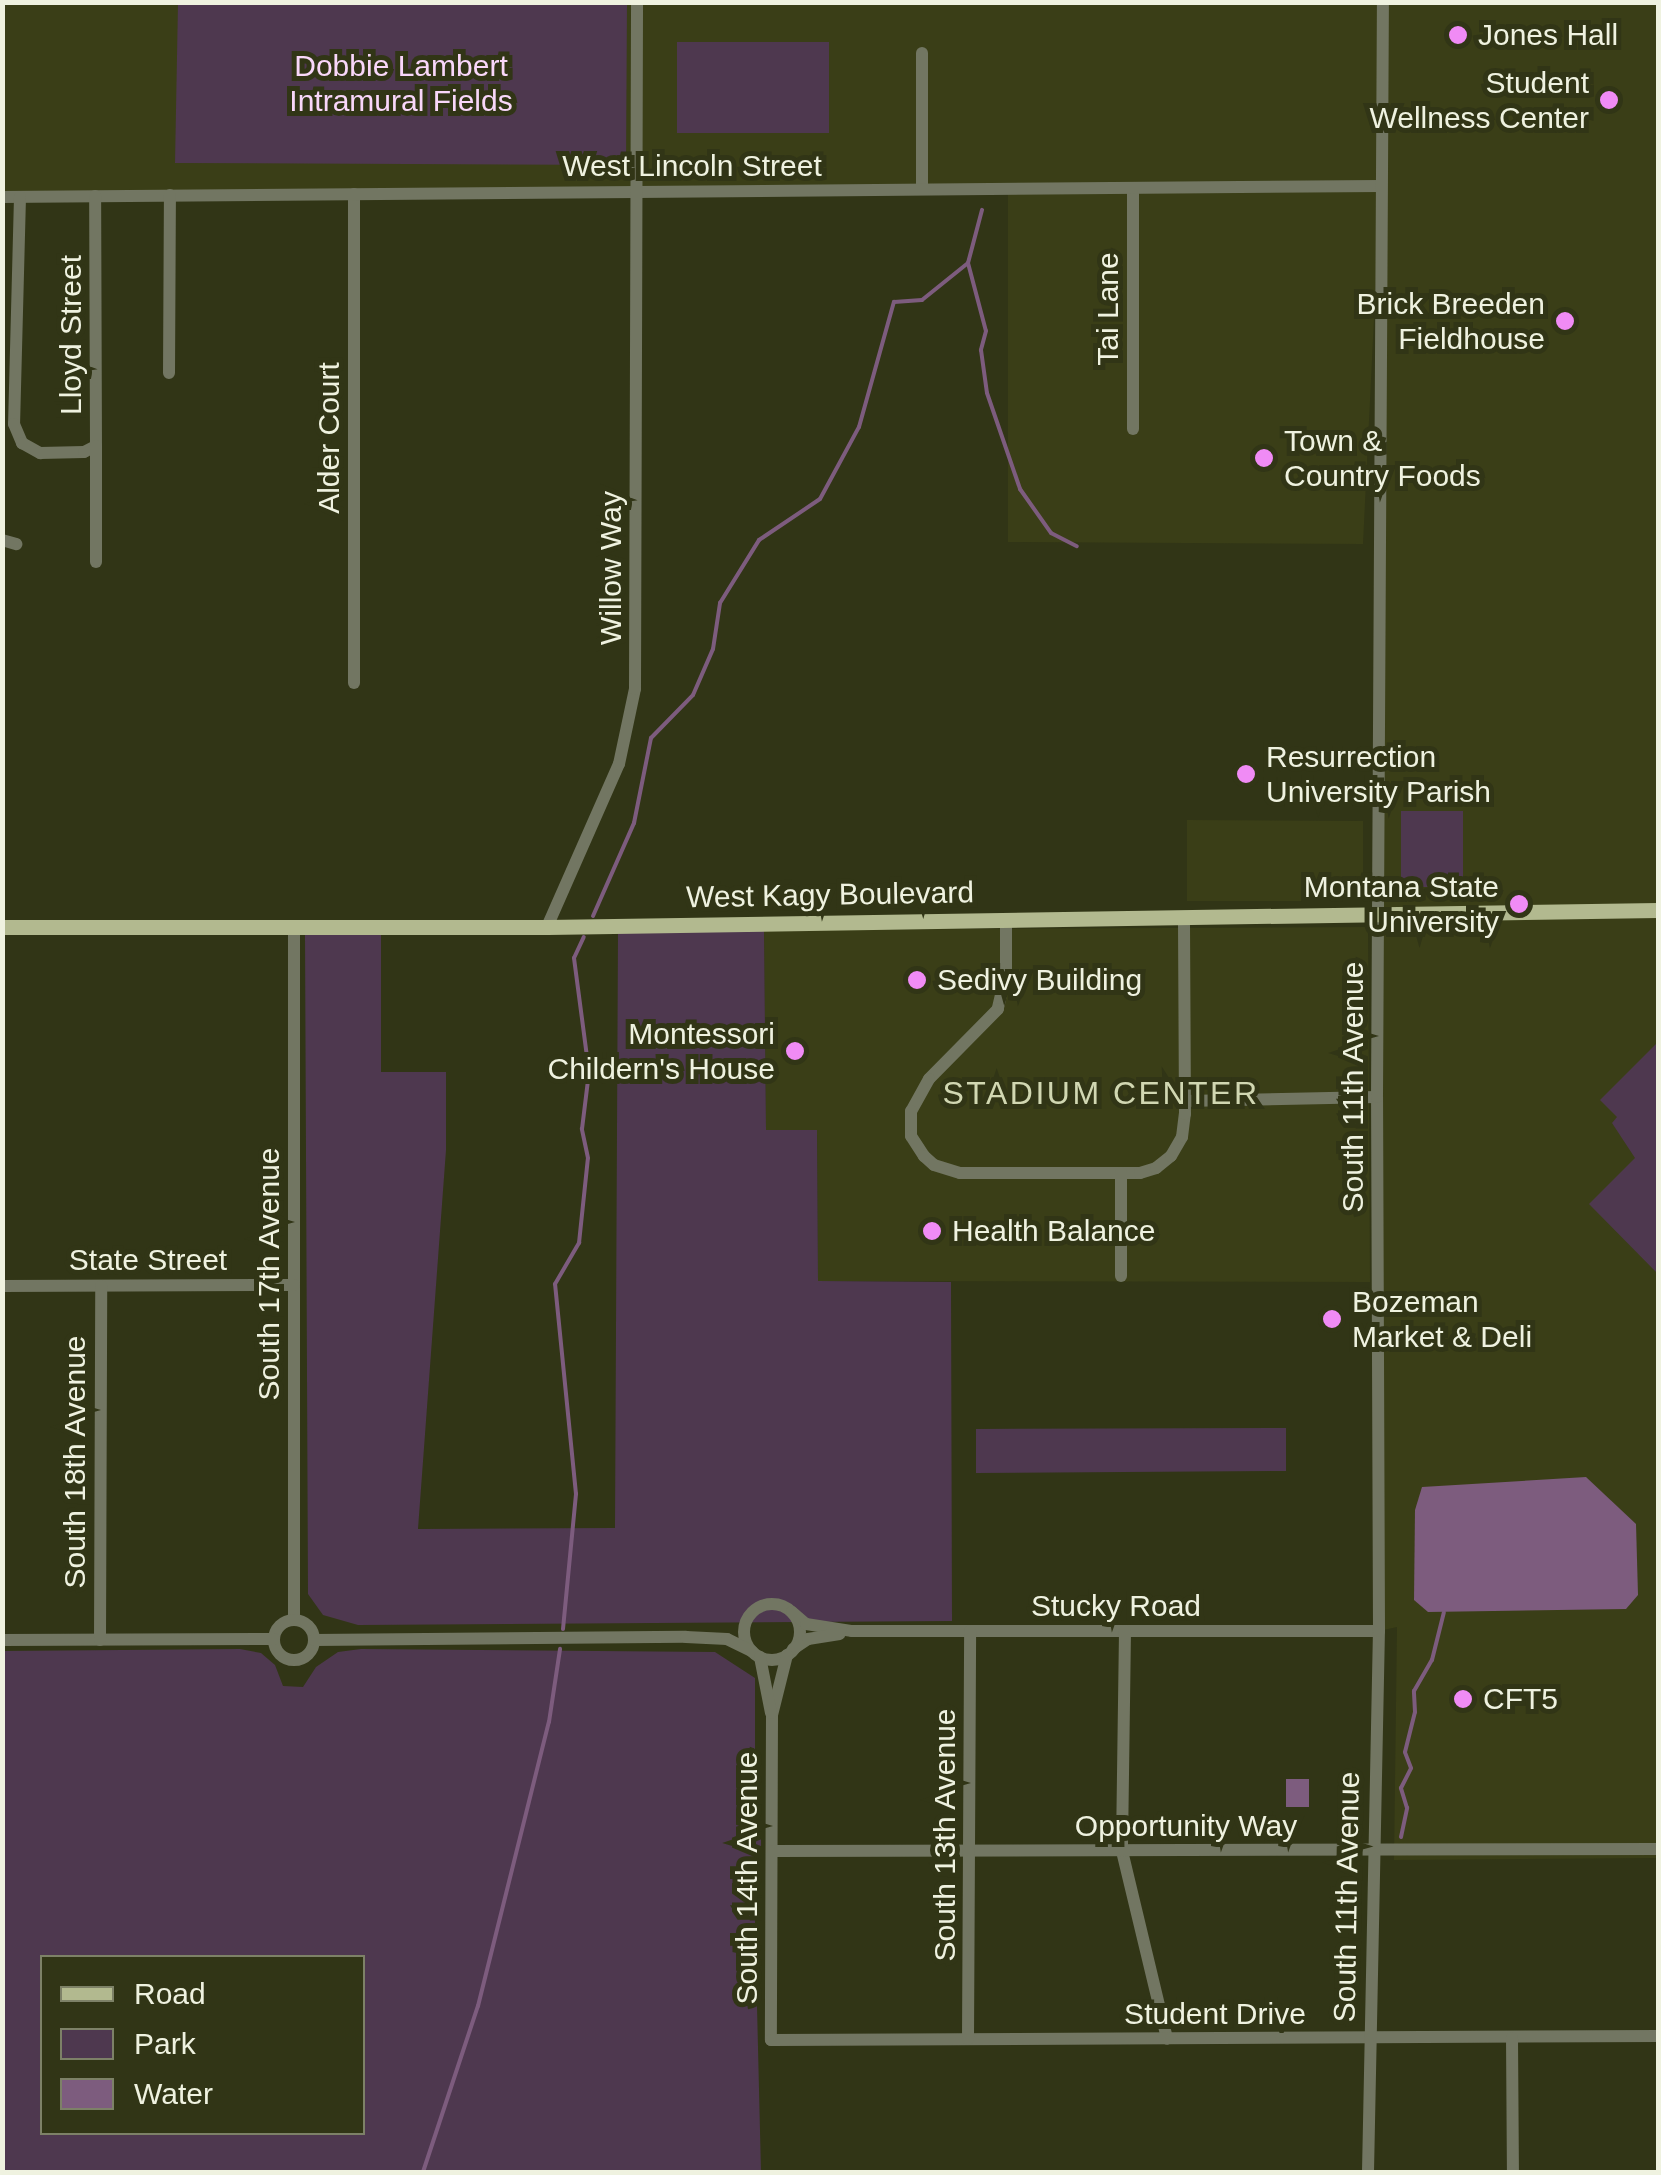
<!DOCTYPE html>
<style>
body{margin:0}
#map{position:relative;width:1661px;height:2175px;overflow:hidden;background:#313516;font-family:Arial,sans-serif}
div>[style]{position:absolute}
.built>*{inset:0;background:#3a3e17}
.green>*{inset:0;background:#4e384f}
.water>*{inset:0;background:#7d5c7e}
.stream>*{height:4px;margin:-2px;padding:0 2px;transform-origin:2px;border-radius:2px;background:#7d5c7e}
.minor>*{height:12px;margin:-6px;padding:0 6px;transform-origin:6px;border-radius:6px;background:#727662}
.minor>.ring{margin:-6px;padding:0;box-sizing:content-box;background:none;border:12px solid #727662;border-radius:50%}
.major>*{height:15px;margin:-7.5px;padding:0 7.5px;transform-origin:7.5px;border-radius:7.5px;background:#b2b98f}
.dots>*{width:28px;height:28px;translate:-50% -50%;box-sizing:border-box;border:5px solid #313516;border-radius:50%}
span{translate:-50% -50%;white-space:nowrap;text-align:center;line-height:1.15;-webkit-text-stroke:10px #313516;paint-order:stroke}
.poi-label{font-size:30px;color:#eff2e0}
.left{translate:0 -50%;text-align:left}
.right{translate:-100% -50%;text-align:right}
.park-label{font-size:30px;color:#f9d7fa}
.street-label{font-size:30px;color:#eff2e0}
.neighbourhood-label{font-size:32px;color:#d1d7b2;letter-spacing:2.5px}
.frame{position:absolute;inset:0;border:5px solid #eff2e0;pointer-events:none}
.legend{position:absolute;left:40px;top:1955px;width:325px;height:180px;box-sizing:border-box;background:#313516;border:2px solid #7d8167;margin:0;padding:12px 18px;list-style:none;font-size:30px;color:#eff2e0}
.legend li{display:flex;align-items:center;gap:20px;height:50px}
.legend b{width:50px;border:2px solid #7d8167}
</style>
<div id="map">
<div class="built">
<div style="clip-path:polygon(2px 3px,1658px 3px,1658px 1858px,1394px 1860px,1397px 1627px,1379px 1631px,1379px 216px,1363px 544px,1008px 542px,1008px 189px,3px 196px)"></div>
<div style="clip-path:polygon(1187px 820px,1363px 821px,1363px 901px,1187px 901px)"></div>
<div style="clip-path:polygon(1368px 927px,1370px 1282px,818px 1281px,817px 1131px,766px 1131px,764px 930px)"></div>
</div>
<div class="green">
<div style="clip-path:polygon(178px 3px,627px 3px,626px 165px,175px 163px)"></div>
<div style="clip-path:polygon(677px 42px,829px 42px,829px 133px,677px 133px)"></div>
<div style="clip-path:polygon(1401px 811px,1463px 811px,1463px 887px,1401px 887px)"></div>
<div style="clip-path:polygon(764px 930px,766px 1130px,817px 1130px,818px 1281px,951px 1282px,952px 1621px,358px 1625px,323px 1615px,308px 1594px,305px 935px,381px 933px,381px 1072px,446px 1072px,446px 1150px,418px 1529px,615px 1528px,618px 931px)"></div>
<div style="clip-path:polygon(1658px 1042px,1658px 1274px,1589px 1204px,1635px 1158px,1612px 1123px,1617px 1117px,1600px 1100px)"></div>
<div style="clip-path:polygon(1286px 1428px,1286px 1471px,976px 1473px,976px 1429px)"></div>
<div style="clip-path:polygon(evenodd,240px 1649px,261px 1653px,275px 1665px,283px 1686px,303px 1687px,316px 1667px,338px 1652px,361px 1649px,715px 1652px,755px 1678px,755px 1815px,761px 1827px,761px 1872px,754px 1881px,761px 2172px,3px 2172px,3px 1651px,240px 1649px,42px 1958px,362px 1958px,362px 2132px,42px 2132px,42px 1958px)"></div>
</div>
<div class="water">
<div style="clip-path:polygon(1586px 1477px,1636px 1524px,1638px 1595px,1626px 1609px,1428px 1612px,1414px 1600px,1415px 1510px,1422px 1487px)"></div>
<div style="clip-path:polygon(1286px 1779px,1309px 1779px,1309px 1807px,1286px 1807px)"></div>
</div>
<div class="stream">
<div style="left:968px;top:263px;width:70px;rotate:75.2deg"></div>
<div style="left:986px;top:331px;width:20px;rotate:105deg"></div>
<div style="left:981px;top:350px;width:43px;rotate:82.1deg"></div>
<div style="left:987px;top:393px;width:102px;rotate:71deg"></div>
<div style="left:1020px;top:489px;width:54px;rotate:54.8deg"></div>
<div style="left:1051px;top:533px;width:29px;rotate:27deg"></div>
<div style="left:593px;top:916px;width:102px;rotate:-66.2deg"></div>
<div style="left:634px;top:823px;width:87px;rotate:-78.7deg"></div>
<div style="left:651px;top:738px;width:60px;rotate:-45.7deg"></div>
<div style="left:693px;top:695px;width:50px;rotate:-66.5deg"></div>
<div style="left:713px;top:649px;width:47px;rotate:-81.3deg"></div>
<div style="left:720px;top:603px;width:74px;rotate:-58.2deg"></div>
<div style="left:759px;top:540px;width:73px;rotate:-33.9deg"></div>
<div style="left:820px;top:499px;width:82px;rotate:-61.6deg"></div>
<div style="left:859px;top:427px;width:130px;rotate:-74.4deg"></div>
<div style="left:894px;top:302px;width:28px;rotate:-4deg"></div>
<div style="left:922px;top:300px;width:59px;rotate:-38.8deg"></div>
<div style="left:968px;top:263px;width:55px;rotate:-75.2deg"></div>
<div style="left:563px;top:1629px;width:136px;rotate:-84.5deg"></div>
<div style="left:576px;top:1494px;width:211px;rotate:-95.7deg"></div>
<div style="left:555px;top:1284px;width:48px;rotate:-59.7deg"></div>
<div style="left:579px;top:1243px;width:85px;rotate:-84deg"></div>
<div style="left:588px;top:1158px;width:30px;rotate:-102deg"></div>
<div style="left:582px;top:1129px;width:57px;rotate:-83deg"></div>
<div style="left:589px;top:1072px;width:115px;rotate:-97.5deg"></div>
<div style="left:574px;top:958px;width:23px;rotate:-65deg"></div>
<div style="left:1401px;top:1837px;width:30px;rotate:-78deg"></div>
<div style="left:1407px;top:1808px;width:21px;rotate:-107deg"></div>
<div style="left:1401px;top:1788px;width:22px;rotate:-63deg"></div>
<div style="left:1411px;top:1768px;width:17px;rotate:-111deg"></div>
<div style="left:1405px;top:1752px;width:41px;rotate:-76deg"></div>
<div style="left:1415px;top:1712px;width:21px;rotate:-93deg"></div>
<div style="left:1414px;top:1691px;width:36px;rotate:-60deg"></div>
<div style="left:1432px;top:1660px;width:49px;rotate:-76deg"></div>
<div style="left:423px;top:2172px;width:175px;rotate:-71.7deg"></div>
<div style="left:478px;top:2006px;width:293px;rotate:-76deg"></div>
<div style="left:549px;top:1722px;width:74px;rotate:-81.4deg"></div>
</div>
<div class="minor">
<div style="left:922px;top:53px;width:136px;rotate:90deg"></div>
<div style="left:1133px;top:188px;width:241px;rotate:90deg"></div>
<div style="left:354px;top:194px;width:489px;rotate:90deg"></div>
<div style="left:2px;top:197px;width:1379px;rotate:-0.46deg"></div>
<div style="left:20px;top:197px;width:227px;rotate:91.5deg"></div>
<div style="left:14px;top:424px;width:21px;rotate:67deg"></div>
<div style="left:22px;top:443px;width:21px;rotate:29deg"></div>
<div style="left:40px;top:453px;width:44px;rotate:-1.3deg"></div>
<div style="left:84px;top:452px;width:13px;rotate:-27deg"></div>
<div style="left:96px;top:446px;width:250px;rotate:-90.2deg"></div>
<div style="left:169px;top:373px;width:178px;rotate:-89.7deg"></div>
<div style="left:2px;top:540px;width:15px;rotate:16deg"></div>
<div style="left:96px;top:562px;width:116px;rotate:-90deg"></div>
<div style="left:1006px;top:920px;width:53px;rotate:90deg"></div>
<div style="left:1006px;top:973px;width:37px;rotate:103deg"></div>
<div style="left:998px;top:1009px;width:98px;rotate:134.6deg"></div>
<div style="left:929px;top:1079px;width:37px;rotate:119deg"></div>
<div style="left:911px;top:1111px;width:25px;rotate:90deg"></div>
<div style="left:911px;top:1136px;width:24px;rotate:57deg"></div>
<div style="left:924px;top:1156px;width:13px;rotate:42deg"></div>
<div style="left:934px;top:1165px;width:27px;rotate:17deg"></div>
<div style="left:960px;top:1173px;width:180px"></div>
<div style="left:1140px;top:1173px;width:17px;rotate:-17deg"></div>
<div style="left:1156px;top:1168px;width:19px;rotate:-39deg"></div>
<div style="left:1171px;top:1156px;width:22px;rotate:-60deg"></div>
<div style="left:1182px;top:1137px;width:23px;rotate:-83deg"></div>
<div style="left:1185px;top:1114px;width:197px;rotate:-90.3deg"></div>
<div style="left:547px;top:927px;width:178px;rotate:-66.2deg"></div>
<div style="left:619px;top:764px;width:77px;rotate:-78deg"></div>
<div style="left:635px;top:689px;width:687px;rotate:-89.83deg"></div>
<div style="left:294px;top:929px;width:691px;rotate:90deg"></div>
<div style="left:1185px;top:1101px;width:192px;rotate:-1.2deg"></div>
<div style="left:1121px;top:1173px;width:103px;rotate:90deg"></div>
<div style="left:2px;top:1286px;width:292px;rotate:-0.2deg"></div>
<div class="ring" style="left:744px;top:1604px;width:44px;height:44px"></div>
<div style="left:792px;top:1612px;width:18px;rotate:41deg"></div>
<div style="left:806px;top:1624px;width:47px;rotate:8.7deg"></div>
<div style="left:852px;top:1631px;width:527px"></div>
<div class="ring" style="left:274px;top:1620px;width:28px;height:28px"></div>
<div style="left:1125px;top:1631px;width:220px;rotate:90.8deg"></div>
<div style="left:1122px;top:1851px;width:193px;rotate:76.5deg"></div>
<div style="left:2px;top:1640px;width:272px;rotate:-0.2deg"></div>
<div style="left:100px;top:1640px;width:354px;rotate:-89.8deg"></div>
<div style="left:314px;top:1640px;width:372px;rotate:-0.5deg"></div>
<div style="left:686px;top:1637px;width:41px;rotate:2.8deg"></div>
<div style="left:727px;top:1639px;width:28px;rotate:26deg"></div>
<div style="left:793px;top:1649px;width:18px;rotate:-34deg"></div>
<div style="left:808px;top:1639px;width:32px;rotate:-9deg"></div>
<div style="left:787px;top:1655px;width:62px;rotate:104deg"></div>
<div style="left:772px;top:1715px;width:325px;rotate:90.2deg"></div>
<div style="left:771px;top:2040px;width:887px;rotate:-0.26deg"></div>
<div style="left:760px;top:1657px;width:57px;rotate:78.9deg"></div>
<div style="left:773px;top:1851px;width:885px;rotate:-0.13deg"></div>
<div style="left:1512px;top:2038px;width:134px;rotate:89.6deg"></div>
<div style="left:968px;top:2039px;width:408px;rotate:-89.7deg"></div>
<div style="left:1368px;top:2172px;width:541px;rotate:-88.84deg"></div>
<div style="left:1379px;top:1631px;width:534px;rotate:-90.21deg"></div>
<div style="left:1377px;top:1097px;width:1095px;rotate:-89.69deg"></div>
</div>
<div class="major">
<div style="left:2px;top:927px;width:545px"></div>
<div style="left:547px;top:927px;width:1111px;rotate:-0.88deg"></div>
</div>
<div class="dots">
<div style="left:1458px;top:35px;background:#f08bf5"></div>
<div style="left:1609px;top:100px;background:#f08bf5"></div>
<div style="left:1565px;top:321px;background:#f08bf5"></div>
<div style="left:1264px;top:458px;background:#f08bf5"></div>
<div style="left:1246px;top:774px;background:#f08bf5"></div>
<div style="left:1519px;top:904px;background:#f08bf5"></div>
<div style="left:917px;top:980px;background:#f08bf5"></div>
<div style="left:795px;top:1051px;background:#f08bf5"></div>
<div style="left:932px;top:1231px;background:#f08bf5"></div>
<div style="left:1332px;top:1319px;background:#f08bf5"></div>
<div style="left:1463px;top:1699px;background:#f08bf5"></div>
</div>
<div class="poi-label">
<span class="left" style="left:1478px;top:35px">Jones Hall</span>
<span class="right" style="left:1589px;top:100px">Student<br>Wellness Center</span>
<span class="right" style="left:1545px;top:321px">Brick Breeden<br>Fieldhouse</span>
<span class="left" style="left:1284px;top:458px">Town &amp;<br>Country Foods</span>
<span class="left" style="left:1266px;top:774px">Resurrection<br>University Parish</span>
<span class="right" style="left:1499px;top:904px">Montana State<br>University</span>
<span class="left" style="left:937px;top:980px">Sedivy Building</span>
<span class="right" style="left:775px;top:1051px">Montessori<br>Childern's House</span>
<span class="left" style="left:952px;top:1231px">Health Balance</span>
<span class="left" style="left:1352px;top:1319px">Bozeman<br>Market &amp; Deli</span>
<span class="left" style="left:1483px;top:1699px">CFT5</span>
</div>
<div class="park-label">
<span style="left:401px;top:83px">Dobbie Lambert<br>Intramural Fields</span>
</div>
<div class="street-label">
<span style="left:692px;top:166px">West Lincoln Street</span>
<span style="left:1108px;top:309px;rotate:-90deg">Tai Lane</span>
<span style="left:71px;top:335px;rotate:-90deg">Lloyd Street</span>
<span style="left:329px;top:438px;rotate:-90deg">Alder Court</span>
<span style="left:611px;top:568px;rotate:-90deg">Willow Way</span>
<span style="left:830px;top:895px;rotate:-1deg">West Kagy Boulevard</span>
<span style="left:1353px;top:1087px;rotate:-90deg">South 11th Avenue</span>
<span style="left:148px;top:1260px">State Street</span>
<span style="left:269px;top:1274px;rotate:-90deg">South 17th Avenue</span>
<span style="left:75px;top:1462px;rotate:-90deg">South 18th Avenue</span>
<span style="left:1116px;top:1606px">Stucky Road</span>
<span style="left:1186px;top:1826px">Opportunity Way</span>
<span style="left:945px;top:1835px;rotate:-90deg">South 13th Avenue</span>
<span style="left:747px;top:1878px;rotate:-90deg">South 14th Avenue</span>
<span style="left:1347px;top:1897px;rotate:-89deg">South 11th Avenue</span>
<span style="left:1215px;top:2014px">Student Drive</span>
</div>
<div class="neighbourhood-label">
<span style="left:1101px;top:1093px">STADIUM CENTER</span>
</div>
<div class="frame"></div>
<ul class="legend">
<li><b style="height:12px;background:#b2b98f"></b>Road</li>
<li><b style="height:28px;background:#4e384f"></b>Park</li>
<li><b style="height:28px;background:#7d5c7e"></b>Water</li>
</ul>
</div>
